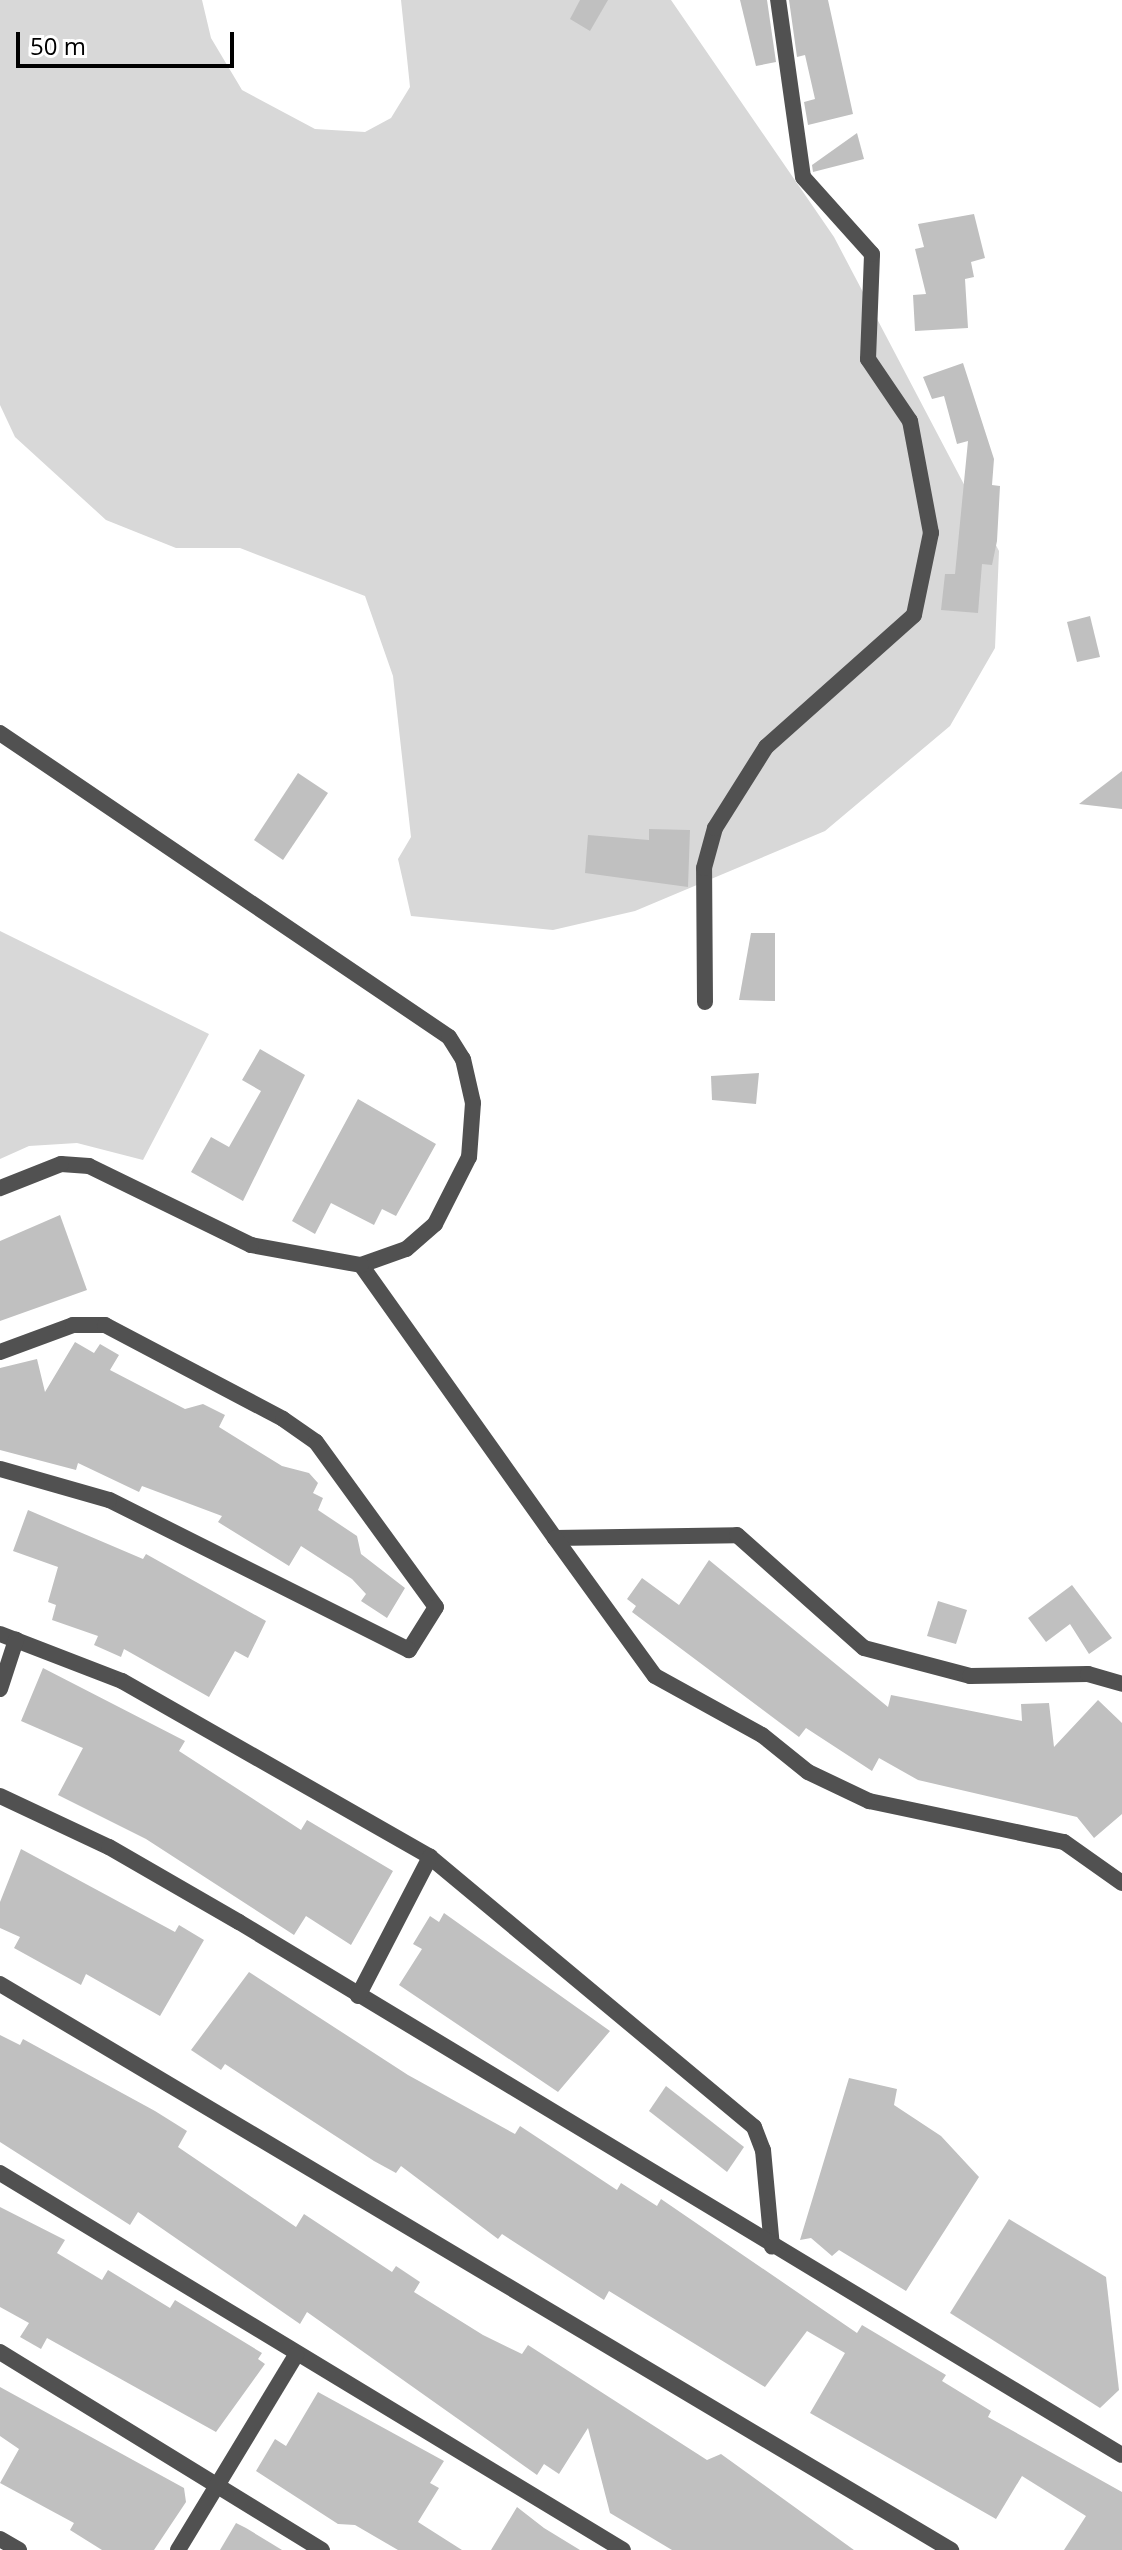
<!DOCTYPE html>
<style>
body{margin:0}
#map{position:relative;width:1122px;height:2550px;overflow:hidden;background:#fff;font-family:"Open Sans",sans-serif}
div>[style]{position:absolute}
.green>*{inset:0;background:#d8d8d8}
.building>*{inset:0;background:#c0c0c0}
.minor>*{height:16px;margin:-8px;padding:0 8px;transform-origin:8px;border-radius:8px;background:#515151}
.tertiary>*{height:16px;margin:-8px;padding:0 8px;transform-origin:8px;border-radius:8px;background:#515151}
span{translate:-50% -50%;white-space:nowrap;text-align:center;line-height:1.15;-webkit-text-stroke:8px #fff;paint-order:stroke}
.scale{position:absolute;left:16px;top:32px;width:218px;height:36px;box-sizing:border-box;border:4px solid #000;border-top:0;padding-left:10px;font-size:24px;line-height:28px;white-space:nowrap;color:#000;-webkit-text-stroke:6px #fff;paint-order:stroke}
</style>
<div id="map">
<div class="green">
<div style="clip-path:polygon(0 0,202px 0,211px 38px,242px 90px,315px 129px,365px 132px,391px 118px,410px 87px,401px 0,671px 0,834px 237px,999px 551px,995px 648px,950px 726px,825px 831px,635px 911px,553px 930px,411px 916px,398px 859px,411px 837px,393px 676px,365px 596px,240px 548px,176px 548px,106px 520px,15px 437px,0 405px)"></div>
<div style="clip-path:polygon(0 931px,209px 1034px,143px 1160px,77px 1143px,29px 1146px,0 1159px)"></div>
</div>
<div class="building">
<div style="clip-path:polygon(580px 0,608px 0,590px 31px,570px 19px)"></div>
<div style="clip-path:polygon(740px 0,767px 0,776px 62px,756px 66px)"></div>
<div style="clip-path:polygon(789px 0,828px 0,853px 114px,808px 125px,804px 102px,815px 99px,805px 55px,797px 57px)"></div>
<div style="clip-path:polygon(857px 133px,864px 159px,813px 172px,812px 165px)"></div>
<div style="clip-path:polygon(974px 214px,985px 258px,971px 262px,974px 277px,965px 279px,968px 328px,915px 331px,913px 295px,926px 294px,915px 249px,924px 247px,918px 224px)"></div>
<div style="clip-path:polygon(963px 363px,994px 459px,992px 485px,1000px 486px,997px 541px,992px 565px,982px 564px,978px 613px,941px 610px,945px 574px,955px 574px,968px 441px,957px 444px,944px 396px,932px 399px,923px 377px)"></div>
<div style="clip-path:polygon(1090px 616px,1100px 657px,1077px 662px,1067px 622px)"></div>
<div style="clip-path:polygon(1122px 771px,1122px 809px,1079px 804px)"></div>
<div style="clip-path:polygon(298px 773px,328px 793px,283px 860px,254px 840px)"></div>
<div style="clip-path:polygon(649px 829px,690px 830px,688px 887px,585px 873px,588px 835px,649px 840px)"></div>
<div style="clip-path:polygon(751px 933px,775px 933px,775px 1001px,739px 1000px)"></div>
<div style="clip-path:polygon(260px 1049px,305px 1075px,243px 1201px,191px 1172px,211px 1137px,229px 1147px,261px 1091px,242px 1080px)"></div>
<div style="clip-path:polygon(759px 1073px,756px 1104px,712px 1100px,711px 1076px)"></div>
<div style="clip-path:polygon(358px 1099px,436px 1144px,396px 1216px,382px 1209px,374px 1225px,331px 1203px,315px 1234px,292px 1221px)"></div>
<div style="clip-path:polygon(60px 1215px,87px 1290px,0 1321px,0 1241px)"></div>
<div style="clip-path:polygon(75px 1342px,94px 1353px,100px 1344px,119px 1355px,110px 1370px,185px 1409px,203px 1404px,225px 1415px,219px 1427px,282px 1466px,309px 1473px,318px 1483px,313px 1493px,323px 1498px,318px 1510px,357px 1536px,361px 1554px,405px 1588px,387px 1618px,361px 1601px,366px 1594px,352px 1579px,301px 1546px,289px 1566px,218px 1522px,222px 1516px,142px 1486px,139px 1492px,78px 1463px,76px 1470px,0 1450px,0 1368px,37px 1359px,45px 1392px)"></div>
<div style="clip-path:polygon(28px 1510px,143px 1559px,146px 1554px,266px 1621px,248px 1658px,235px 1651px,209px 1697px,124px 1649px,121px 1657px,94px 1645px,98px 1636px,52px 1620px,56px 1605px,48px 1602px,58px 1567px,13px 1551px)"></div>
<div style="clip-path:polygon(709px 1560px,888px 1707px,891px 1695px,1022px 1721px,1021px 1704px,1049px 1703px,1054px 1747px,1098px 1700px,1122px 1723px,1122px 1814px,1094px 1838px,1077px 1817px,918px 1780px,879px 1758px,872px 1771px,806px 1728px,799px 1737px,632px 1612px,636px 1606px,627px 1599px,642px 1578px,679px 1605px)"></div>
<div style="clip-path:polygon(1072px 1585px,1112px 1638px,1089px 1654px,1070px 1624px,1046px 1642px,1028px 1618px)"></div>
<div style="clip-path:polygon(938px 1601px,967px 1610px,956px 1644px,927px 1636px)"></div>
<div style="clip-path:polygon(43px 1668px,185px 1741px,179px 1751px,301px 1830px,307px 1820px,393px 1871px,351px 1945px,306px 1916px,294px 1935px,146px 1839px,58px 1795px,83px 1748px,21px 1721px)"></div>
<div style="clip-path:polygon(21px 1849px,175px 1932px,179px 1925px,204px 1940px,160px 2016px,86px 1974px,81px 1985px,14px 1948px,20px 1937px,0 1928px,0 1902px)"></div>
<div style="clip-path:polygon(444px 1913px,610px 2031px,558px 2092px,399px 1985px,422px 1949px,413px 1944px,430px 1916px,439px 1922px)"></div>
<div style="clip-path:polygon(249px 1972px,408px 2075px,515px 2134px,520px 2126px,617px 2190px,621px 2183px,657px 2206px,661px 2199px,857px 2333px,862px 2325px,946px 2375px,942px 2381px,991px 2411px,988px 2417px,1122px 2492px,1122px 2550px,1064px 2550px,1086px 2516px,1022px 2476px,996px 2519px,810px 2413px,845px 2353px,807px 2331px,765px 2387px,609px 2291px,604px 2300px,502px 2234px,498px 2239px,401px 2166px,396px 2173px,374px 2161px,225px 2064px,221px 2070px,191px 2050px)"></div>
<div style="clip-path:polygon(0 2035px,20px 2045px,23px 2039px,155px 2111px,187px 2131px,178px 2147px,296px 2227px,304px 2214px,392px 2272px,396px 2266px,420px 2282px,414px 2292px,483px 2335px,522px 2354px,528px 2345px,707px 2460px,721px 2454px,854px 2550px,672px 2550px,610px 2513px,588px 2428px,559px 2474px,544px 2464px,537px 2475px,307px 2312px,300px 2324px,138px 2212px,130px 2225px,0 2142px)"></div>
<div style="clip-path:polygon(849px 2078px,897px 2089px,894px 2105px,941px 2136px,979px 2177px,906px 2291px,839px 2250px,832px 2256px,811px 2238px,800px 2240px)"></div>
<div style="clip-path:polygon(666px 2086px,744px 2147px,727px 2172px,649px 2111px)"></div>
<div style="clip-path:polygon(0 2207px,65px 2240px,57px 2253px,102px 2280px,108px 2270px,170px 2308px,175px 2300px,262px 2353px,258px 2359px,265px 2364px,216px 2432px,47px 2338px,41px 2349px,20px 2337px,29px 2323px,0 2307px)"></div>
<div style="clip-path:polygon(1009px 2219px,1106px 2277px,1119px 2390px,1100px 2408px,950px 2313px)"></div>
<div style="clip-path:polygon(0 2387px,184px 2488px,186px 2502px,154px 2550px,102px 2550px,70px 2530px,74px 2523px,0 2483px,19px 2449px,0 2436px)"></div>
<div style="clip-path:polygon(318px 2392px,444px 2461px,430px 2483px,439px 2488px,418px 2522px,462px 2550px,398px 2550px,355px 2525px,338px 2524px,256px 2471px,275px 2439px,286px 2446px)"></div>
<div style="clip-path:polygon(517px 2507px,544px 2528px,580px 2550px,491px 2550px)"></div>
<div style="clip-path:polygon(236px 2523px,246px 2528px,282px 2550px,220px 2550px)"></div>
</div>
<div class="minor">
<div style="left:705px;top:1002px;width:134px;rotate:-90.4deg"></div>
<div style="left:704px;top:868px;width:41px;rotate:-74.6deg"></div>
<div style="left:715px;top:828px;width:96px;rotate:-57.8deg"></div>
<div style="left:766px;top:747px;width:198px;rotate:-41.7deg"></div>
<div style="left:914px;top:615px;width:84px;rotate:-78.3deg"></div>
<div style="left:931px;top:533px;width:114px;rotate:-100.6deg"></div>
<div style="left:910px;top:421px;width:75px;rotate:-124.1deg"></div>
<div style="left:868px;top:359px;width:105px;rotate:-87.8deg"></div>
<div style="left:872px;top:254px;width:103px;rotate:-131.9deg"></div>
<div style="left:803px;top:177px;width:179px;rotate:-98deg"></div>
<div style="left:361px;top:1265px;width:335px;rotate:54.6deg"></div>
<div style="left:555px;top:1538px;width:182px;rotate:-0.9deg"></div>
<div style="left:737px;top:1535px;width:170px;rotate:41.7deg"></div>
<div style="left:864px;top:1648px;width:110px;rotate:14.8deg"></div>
<div style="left:970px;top:1676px;width:118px;rotate:-1deg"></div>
<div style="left:1088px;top:1674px;width:35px;rotate:16deg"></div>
<div style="left:0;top:1352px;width:78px;rotate:-20.3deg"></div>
<div style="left:73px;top:1325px;width:32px"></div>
<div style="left:105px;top:1325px;width:201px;rotate:27.8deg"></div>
<div style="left:283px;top:1419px;width:40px;rotate:34.9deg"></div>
<div style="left:316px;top:1442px;width:204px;rotate:54deg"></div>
<div style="left:436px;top:1607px;width:51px;rotate:122.1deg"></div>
<div style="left:409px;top:1650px;width:335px;rotate:-153.4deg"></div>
<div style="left:109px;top:1500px;width:113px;rotate:-164.1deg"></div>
<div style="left:555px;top:1538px;width:170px;rotate:54.1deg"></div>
<div style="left:655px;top:1676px;width:122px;rotate:28.9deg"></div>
<div style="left:762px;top:1735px;width:59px;rotate:38.8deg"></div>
<div style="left:808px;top:1772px;width:68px;rotate:25.4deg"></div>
<div style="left:869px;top:1801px;width:199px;rotate:11.9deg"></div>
<div style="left:1064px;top:1842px;width:71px;rotate:35.3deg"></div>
<div style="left:0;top:1634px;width:131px;rotate:21.1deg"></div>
<div style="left:122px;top:1681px;width:355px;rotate:29.7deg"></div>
<div style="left:430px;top:1857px;width:422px;rotate:39.8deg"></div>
<div style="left:754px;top:2127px;width:25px;rotate:69deg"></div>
<div style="left:763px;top:2150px;width:97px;rotate:84.7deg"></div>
<div style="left:0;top:1689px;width:52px;rotate:-71.9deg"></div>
<div style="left:0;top:1796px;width:120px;rotate:25.1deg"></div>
<div style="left:109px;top:1847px;width:150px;rotate:30deg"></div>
<div style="left:239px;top:1922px;width:1031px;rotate:31.12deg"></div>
<div style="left:358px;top:1996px;width:157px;rotate:-62.6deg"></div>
<div style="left:0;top:2173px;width:728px;rotate:31.18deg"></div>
<div style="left:0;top:2352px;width:378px;rotate:31.6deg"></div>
<div style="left:0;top:2539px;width:22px;rotate:30deg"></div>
<div style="left:178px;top:2550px;width:228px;rotate:-58.8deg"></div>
</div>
<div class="tertiary">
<div style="left:0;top:733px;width:542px;rotate:34.1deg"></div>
<div style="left:449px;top:1037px;width:26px;rotate:58deg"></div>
<div style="left:463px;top:1059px;width:45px;rotate:77.2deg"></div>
<div style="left:473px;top:1103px;width:54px;rotate:94.2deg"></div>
<div style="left:469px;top:1157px;width:75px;rotate:116.9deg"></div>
<div style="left:435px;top:1224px;width:38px;rotate:139deg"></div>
<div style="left:406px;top:1249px;width:48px;rotate:160.4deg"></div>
<div style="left:361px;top:1265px;width:112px;rotate:-169.7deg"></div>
<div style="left:251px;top:1245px;width:180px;rotate:-154deg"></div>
<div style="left:89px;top:1166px;width:28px;rotate:-176deg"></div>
<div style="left:61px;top:1164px;width:66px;rotate:158.5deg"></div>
<div style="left:0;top:1984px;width:1107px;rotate:30.76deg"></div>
</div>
<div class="scale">50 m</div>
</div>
